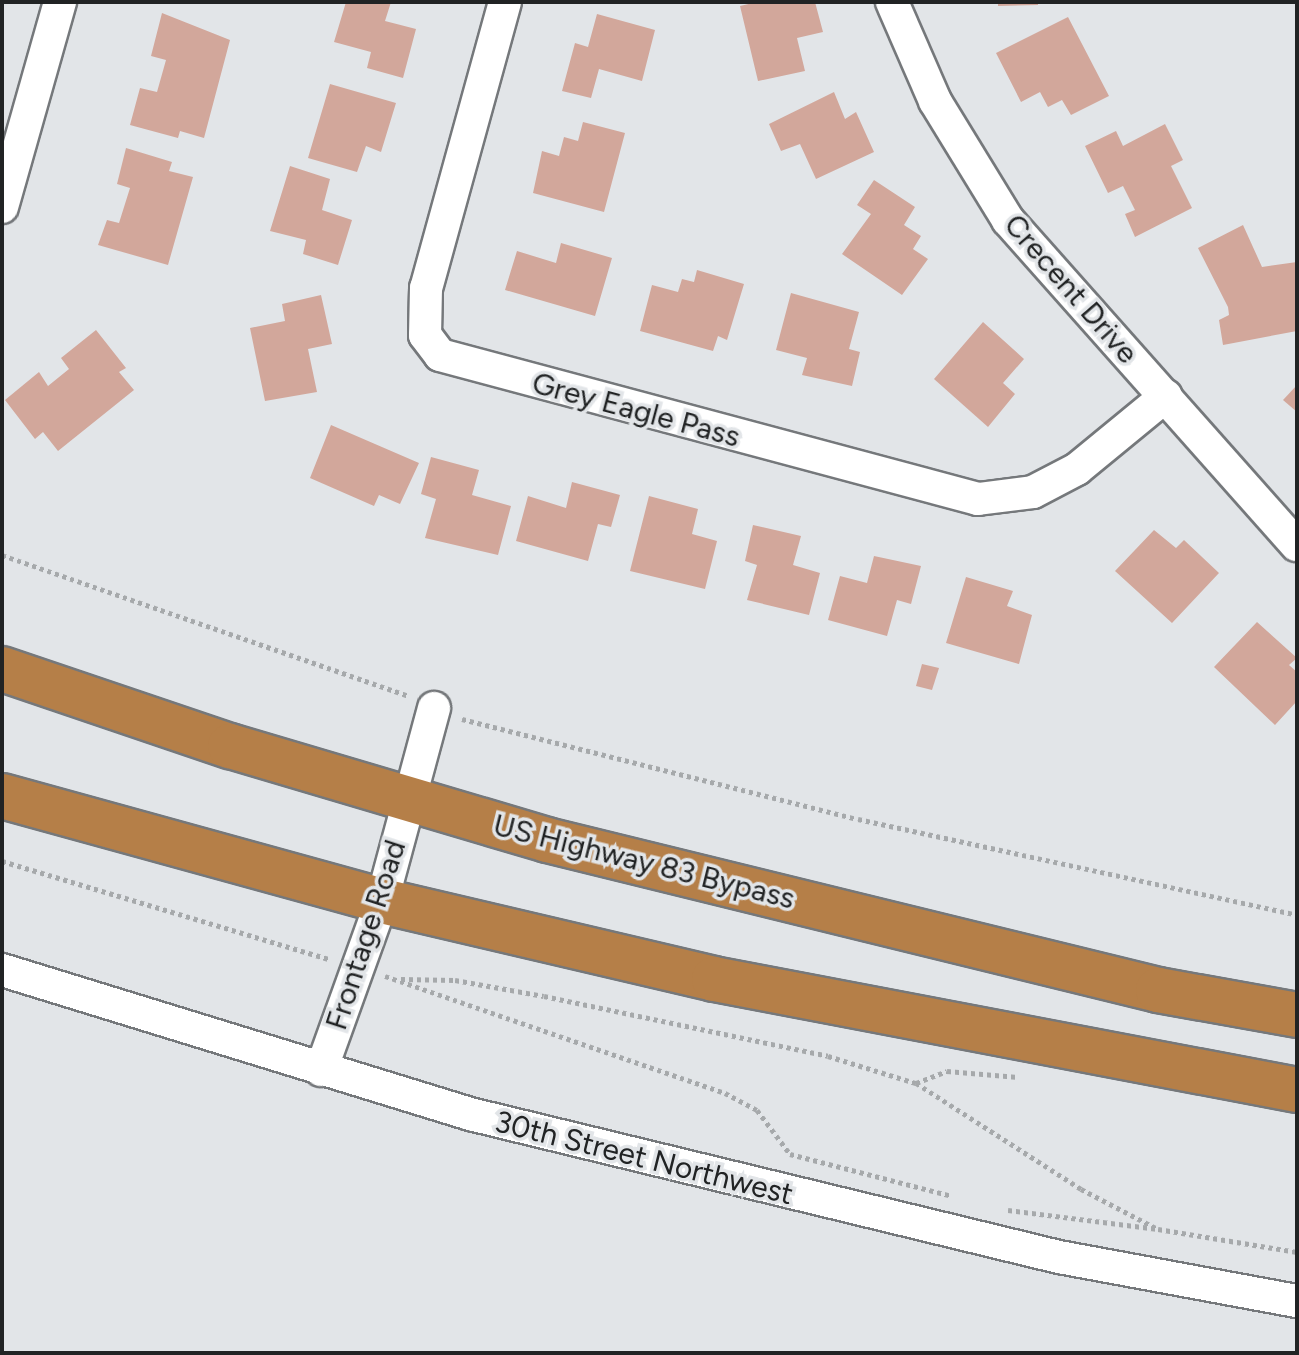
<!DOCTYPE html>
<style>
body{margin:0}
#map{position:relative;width:1299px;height:1355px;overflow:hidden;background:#e2e5e8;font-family:Figtree,sans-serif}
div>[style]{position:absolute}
.building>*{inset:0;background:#d2a79b}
.path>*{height:5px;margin-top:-2.5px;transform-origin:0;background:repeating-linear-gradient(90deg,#a6a9ab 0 4px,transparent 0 8px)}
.roads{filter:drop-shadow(2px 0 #75787b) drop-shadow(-2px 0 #75787b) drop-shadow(0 2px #75787b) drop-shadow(0 -2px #75787b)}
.minor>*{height:32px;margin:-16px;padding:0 16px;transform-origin:16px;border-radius:16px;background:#fff}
.highway>*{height:44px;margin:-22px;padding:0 22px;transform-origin:22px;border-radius:22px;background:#b57f48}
span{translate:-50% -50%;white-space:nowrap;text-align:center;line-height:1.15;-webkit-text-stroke:7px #e2e5e8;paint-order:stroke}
.street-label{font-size:30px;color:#212324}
.frame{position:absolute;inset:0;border:4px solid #212324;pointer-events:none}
</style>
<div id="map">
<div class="building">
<div style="clip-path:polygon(346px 2px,391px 2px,385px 21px,416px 29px,403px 78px,367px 68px,371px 52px,334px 42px)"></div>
<div style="clip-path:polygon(757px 2px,815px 2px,823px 32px,797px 38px,805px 71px,758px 81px,740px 6px)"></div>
<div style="clip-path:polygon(998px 2px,1038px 2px,1038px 5px,998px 6px)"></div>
<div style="clip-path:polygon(162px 13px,230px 40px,204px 138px,180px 131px,178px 138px,130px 125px,140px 88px,157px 92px,166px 60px,151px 56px)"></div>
<div style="clip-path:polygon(597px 14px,655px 30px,642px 81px,599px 69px,591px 98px,562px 91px,575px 43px,588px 47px)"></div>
<div style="clip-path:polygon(1068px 17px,1109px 96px,1071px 115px,1062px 100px,1048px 107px,1040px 92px,1021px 102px,996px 53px)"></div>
<div style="clip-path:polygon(330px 84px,396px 103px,381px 152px,366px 146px,357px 172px,308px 158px)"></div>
<div style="clip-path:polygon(834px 92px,845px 119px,856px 112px,874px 152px,816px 179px,800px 144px,781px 151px,769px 124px)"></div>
<div style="clip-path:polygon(583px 122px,625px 133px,604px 212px,533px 193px,542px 151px,559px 156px,564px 137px,578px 141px)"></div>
<div style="clip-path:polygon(1165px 124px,1183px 160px,1171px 166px,1192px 208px,1135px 237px,1125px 214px,1135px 210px,1123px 186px,1108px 193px,1085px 146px,1116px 131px,1123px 146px)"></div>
<div style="clip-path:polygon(126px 148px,172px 162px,169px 171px,193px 177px,168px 265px,98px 245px,107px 220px,119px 223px,130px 188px,117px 184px)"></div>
<div style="clip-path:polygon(290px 166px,330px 179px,322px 210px,352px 220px,338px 265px,303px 254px,306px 240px,270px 231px)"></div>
<div style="clip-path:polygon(874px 180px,915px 207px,904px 225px,921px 236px,913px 249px,928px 259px,902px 295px,842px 254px,871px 214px,857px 205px)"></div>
<div style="clip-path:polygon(1243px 225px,1262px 267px,1297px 262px,1297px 331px,1223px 345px,1219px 320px,1229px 315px,1228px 307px,1198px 248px)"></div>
<div style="clip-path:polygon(561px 243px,612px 258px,595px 316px,505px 290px,517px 251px,556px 263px)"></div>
<div style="clip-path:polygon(697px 270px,744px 284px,727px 340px,718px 336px,713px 351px,640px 331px,652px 285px,678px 292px,682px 279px,694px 282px)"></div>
<div style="clip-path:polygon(791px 293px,859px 312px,849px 349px,860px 352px,852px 386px,802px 375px,807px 358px,776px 350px)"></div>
<div style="clip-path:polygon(321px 295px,332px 344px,308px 349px,317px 392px,265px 401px,250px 328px,285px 321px,282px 304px)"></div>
<div style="clip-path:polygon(983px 322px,1024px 359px,1003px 383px,1015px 394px,988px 427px,934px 379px)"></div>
<div style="clip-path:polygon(96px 330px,126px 368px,119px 372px,134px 390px,58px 451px,43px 432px,35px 439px,5px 400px,39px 372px,48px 386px,69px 369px,61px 358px)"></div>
<div style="clip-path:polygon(1297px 385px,1297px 412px,1283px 400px)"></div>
<div style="clip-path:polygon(331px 425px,419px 463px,400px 504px,379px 495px,374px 506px,310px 478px)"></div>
<div style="clip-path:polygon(431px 457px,479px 470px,472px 495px,511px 506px,498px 555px,425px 538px,436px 499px,421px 494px)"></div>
<div style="clip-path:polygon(572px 482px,620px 495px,611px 527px,598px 524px,588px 561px,516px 541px,528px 496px,566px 508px)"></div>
<div style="clip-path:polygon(649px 496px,698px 509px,692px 534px,717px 541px,705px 589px,630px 571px)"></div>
<div style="clip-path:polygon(753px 525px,801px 536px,793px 565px,820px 573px,809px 615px,747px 600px,757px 565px,745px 561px)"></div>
<div style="clip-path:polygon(1154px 530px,1176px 548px,1184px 540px,1219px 573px,1172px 623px,1115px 571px)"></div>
<div style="clip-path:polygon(874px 556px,921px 566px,911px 604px,897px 600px,887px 636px,828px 620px,840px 576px,867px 583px)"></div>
<div style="clip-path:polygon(966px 577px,1013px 591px,1007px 606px,1032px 615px,1019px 664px,946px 643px)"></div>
<div style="clip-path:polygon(1257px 622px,1297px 658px,1289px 665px,1297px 672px,1297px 701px,1275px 725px,1214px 667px)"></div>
<div style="clip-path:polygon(922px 664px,939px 668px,932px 690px,916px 686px)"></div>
</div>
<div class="path">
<div style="left:2px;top:555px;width:431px;rotate:19.1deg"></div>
<div style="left:462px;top:719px;width:408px;rotate:14.2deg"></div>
<div style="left:858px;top:819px;width:449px;rotate:12.3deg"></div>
<div style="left:2px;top:861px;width:341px;rotate:16.7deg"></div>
<div style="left:385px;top:976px;width:360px;rotate:19deg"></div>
<div style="left:725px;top:1093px;width:36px;rotate:28deg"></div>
<div style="left:757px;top:1110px;width:55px;rotate:53.1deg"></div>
<div style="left:790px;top:1154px;width:167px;rotate:14.5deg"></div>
<div style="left:401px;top:979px;width:54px;rotate:1.1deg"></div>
<div style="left:455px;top:980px;width:90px;rotate:10.2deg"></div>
<div style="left:544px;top:996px;width:290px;rotate:11.9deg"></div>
<div style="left:828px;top:1056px;width:92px;rotate:17.1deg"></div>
<div style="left:916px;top:1083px;width:196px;rotate:32.7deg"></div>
<div style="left:1081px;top:1189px;width:87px;rotate:27.5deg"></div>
<div style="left:1158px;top:1229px;width:141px;rotate:9.4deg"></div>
<div style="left:916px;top:1083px;width:33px;rotate:-21deg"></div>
<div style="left:947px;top:1071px;width:72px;rotate:4.8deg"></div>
<div style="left:1008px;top:1210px;width:151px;rotate:7.2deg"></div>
</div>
<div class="roads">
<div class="minor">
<div style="left:505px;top:2px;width:297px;rotate:105.4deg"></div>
<div style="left:426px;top:288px;width:47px;rotate:91.2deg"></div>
<div style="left:425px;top:335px;width:25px;rotate:53deg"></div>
<div style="left:440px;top:355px;width:557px;rotate:14.98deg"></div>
<div style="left:978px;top:499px;width:55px;rotate:-7.3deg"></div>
<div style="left:1033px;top:492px;width:50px;rotate:-27.6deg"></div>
<div style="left:1077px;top:469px;width:115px;rotate:-39.4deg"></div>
<div style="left:892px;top:2px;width:108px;rotate:66.5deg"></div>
<div style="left:935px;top:101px;width:140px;rotate:58.5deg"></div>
<div style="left:1008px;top:220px;width:435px;rotate:48.4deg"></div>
<div style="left:2px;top:207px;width:213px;rotate:-74.2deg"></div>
<div style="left:2px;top:970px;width:490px;rotate:17.1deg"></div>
<div style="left:470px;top:1114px;width:606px;rotate:13.65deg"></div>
<div style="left:1059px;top:1257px;width:242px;rotate:10.5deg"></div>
<div style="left:321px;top:1070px;width:180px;rotate:-70.2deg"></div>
<div style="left:382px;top:901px;width:200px;rotate:-74.9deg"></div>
</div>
<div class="highway">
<div style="left:2px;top:669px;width:241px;rotate:18.7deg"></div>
<div style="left:230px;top:746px;width:331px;rotate:16.5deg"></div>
<div style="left:547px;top:840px;width:629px;rotate:13.79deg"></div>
<div style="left:1158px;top:990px;width:141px;rotate:10.2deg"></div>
<div style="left:2px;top:796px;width:394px;rotate:15.4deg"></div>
<div style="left:382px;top:901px;width:341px;rotate:13.2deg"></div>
<div style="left:714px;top:979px;width:593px;rotate:10.78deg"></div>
</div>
</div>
<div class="street-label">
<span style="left:1071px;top:289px;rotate:49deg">Crecent Drive</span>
<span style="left:636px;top:410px;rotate:15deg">Grey Eagle Pass</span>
<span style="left:644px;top:862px;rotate:14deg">US Highway 83 Bypass</span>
<span style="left:366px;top:935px;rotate:-72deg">Frontage Road</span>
<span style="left:644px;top:1158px;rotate:14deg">30th Street Northwest</span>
</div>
<div class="frame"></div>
</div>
